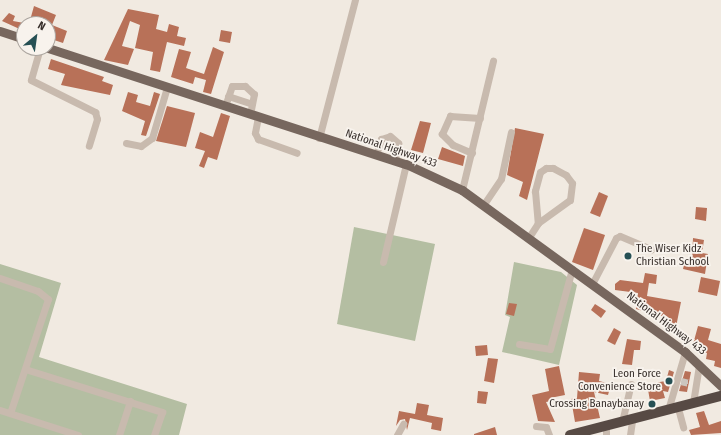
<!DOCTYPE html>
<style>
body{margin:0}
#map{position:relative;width:721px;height:435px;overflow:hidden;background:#f1eae1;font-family:"Fira Sans Condensed",sans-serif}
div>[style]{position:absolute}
.green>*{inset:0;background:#b4bea2}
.building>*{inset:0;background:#b87158}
.minor-tunnel>*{height:7px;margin-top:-3.5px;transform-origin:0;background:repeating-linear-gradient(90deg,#ccc5bd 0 7px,transparent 0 10.5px)}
.minor>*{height:7px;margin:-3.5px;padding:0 3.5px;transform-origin:3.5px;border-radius:3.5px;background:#c8baae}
.major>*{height:9px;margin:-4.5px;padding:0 4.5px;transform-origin:4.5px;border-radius:4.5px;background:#77675e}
.highway>*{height:10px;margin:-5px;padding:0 5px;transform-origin:5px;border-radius:5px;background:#574a44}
.dots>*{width:11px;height:11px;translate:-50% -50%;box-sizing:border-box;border:2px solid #f8f3ed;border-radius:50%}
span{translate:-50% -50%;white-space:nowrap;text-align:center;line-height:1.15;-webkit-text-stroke:3.5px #f8f3ed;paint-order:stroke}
.street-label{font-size:11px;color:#372f2b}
.poi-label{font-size:11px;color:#372f2b}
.left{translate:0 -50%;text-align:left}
.right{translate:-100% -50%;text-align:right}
.north{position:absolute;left:16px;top:16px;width:40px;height:40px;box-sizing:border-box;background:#f8f3ed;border:1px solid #aba59f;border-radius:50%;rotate:29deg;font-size:11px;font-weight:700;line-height:16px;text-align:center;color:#372f2b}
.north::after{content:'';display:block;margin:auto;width:14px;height:18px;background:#265054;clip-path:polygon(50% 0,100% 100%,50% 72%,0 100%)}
</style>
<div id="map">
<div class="green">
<div style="clip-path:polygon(354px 227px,435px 244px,415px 341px,337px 324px)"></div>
<div style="clip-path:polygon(514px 262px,561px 272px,577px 285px,559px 365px,502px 352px,510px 317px,505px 315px)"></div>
<div style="clip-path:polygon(0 264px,61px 283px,39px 357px,187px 404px,179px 435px,0 435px)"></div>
</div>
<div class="building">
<div style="clip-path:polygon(34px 6px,56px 15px,52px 25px,67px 31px,63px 43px,48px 38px,48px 24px,29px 24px)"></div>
<div style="clip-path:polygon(128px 9px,159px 15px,156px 29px,167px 32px,169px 24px,179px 27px,177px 36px,186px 38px,184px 46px,167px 42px,160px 72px,150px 70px,153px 52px,135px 48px,140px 25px,130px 21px,122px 46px,134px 49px,128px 65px,104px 60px)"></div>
<div style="clip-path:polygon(9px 13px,15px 16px,13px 21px,24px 23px,24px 31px,2px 21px)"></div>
<div style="clip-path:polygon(221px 30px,232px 32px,230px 43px,219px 41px)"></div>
<div style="clip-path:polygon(213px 47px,224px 52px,211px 94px,203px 92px,206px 80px,195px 77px,193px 84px,171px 77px,179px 49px,191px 52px,186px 68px,204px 74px)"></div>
<div style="clip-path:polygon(51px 59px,104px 77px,102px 81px,113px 85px,110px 95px,61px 85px,65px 74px,48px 69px)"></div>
<div style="clip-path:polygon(128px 92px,138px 95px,136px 102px,150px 106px,154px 92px,160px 94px,146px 136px,141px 135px,145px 121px,122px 111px)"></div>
<div style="clip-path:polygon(167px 106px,195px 113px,186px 147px,156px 141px)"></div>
<div style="clip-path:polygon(221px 113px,230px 116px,217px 160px,208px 157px,204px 168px,199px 166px,205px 151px,195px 148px,200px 132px,213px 137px)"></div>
<div style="clip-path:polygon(420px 121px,431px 123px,423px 153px,411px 150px)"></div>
<div style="clip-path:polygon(515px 128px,544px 134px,527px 200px,519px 196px,523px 182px,507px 175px)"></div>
<div style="clip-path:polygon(442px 147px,465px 156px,463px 166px,438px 159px)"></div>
<div style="clip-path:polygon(599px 192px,608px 196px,600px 217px,590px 213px)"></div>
<div style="clip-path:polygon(696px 207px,707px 208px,706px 221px,695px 219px)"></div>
<div style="clip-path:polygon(584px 228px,605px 235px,593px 270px,572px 262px)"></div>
<div style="clip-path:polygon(693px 238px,704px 240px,702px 253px,708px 254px,705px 274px,683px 269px,685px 260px,692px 261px)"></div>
<div style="clip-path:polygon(645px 273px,657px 275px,656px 284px,649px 283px,647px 296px,681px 302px,676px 327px,661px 324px,662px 316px,636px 309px,638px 293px,615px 290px,615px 284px,620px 280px,643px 283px)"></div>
<div style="clip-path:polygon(701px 277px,720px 281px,717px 296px,698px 292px)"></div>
<div style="clip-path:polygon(509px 303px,517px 304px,514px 316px,506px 314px)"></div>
<div style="clip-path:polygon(595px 304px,606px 311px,601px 318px,591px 310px)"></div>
<div style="clip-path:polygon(698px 326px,711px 329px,708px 340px,721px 344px,721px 368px,714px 366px,715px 361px,706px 359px,707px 353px,692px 348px)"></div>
<div style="clip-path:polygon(614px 328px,621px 332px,615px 345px,607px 341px)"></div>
<div style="clip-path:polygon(627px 339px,641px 341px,640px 350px,634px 350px,632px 365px,622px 364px)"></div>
<div style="clip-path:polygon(487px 345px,488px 355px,476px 356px,475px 346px)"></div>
<div style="clip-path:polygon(488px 358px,498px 359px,494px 383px,484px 381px)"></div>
<div style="clip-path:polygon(559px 366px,565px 395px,550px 398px,551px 401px,546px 402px,555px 422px,538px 421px,532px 395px,549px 391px,545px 369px)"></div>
<div style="clip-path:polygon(669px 370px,674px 372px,668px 392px,663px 391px,665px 398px,650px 401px,647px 384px,666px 381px)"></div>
<div style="clip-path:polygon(685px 371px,691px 372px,687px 392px,679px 391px)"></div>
<div style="clip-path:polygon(579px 372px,600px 374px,599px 381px,611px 384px,608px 395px,594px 392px,600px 418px,575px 422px,571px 399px,577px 398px)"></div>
<div style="clip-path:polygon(478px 391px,488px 392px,486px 404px,477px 403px)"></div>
<div style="clip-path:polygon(417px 403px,429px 405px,427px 415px,443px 418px,441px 431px,431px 429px,432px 423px,410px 418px,407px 430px,405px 419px,400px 420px,396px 426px,399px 411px,415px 414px)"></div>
<div style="clip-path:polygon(704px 411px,709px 425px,721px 421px,721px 433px,691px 435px,689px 430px,700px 427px,696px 413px)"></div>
<div style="clip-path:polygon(495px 427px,497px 435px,474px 435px,474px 434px)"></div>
</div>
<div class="minor-tunnel">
<div style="left:681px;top:381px;width:8px;rotate:14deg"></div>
</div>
<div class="minor">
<div style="left:40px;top:48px;width:33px;rotate:106deg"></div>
<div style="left:31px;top:80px;width:72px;rotate:26.6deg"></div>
<div style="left:95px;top:112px;width:7px;rotate:74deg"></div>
<div style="left:97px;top:119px;width:28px;rotate:107deg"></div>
<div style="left:228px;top:96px;width:25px;rotate:18deg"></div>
<div style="left:225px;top:106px;width:21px;rotate:-71deg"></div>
<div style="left:232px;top:86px;width:13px"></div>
<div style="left:245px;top:86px;width:12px;rotate:42deg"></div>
<div style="left:254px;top:94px;width:20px;rotate:101deg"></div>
<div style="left:258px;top:117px;width:16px;rotate:101deg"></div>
<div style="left:255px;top:133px;width:7px;rotate:63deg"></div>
<div style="left:258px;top:139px;width:41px;rotate:19.7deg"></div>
<div style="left:319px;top:138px;width:143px;rotate:-75.4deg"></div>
<div style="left:126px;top:143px;width:15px;rotate:11deg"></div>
<div style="left:141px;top:146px;width:14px;rotate:-36deg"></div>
<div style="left:152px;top:138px;width:53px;rotate:-73.6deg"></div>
<div style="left:472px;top:153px;width:21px;rotate:-157deg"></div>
<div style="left:453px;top:145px;width:16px;rotate:-135deg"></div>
<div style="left:442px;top:134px;width:20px;rotate:-66deg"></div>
<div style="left:450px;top:116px;width:30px;rotate:4deg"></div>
<div style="left:376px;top:155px;width:17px;rotate:-73deg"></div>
<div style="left:381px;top:139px;width:9px;rotate:-18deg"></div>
<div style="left:390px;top:136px;width:11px;rotate:41deg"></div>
<div style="left:398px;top:143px;width:18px;rotate:99deg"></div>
<div style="left:462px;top:190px;width:133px;rotate:-76.5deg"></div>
<div style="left:484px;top:204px;width:30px;rotate:-56deg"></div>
<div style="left:501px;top:179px;width:48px;rotate:-78deg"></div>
<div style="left:529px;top:237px;width:17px;rotate:-57deg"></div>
<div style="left:538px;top:223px;width:39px;rotate:-36deg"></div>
<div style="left:570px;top:200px;width:17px;rotate:-83deg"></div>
<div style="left:572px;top:183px;width:10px;rotate:-127deg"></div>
<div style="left:566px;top:175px;width:15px;rotate:-152deg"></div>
<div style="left:553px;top:168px;width:7px;rotate:180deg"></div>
<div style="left:546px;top:168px;width:7px;rotate:146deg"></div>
<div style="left:540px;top:172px;width:20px;rotate:105deg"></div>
<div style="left:535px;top:191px;width:32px;rotate:85deg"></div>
<div style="left:383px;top:262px;width:101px;rotate:-76.8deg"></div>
<div style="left:0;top:278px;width:40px;rotate:18.9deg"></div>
<div style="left:38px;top:291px;width:13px;rotate:39deg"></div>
<div style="left:48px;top:299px;width:120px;rotate:108.4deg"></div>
<div style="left:592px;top:284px;width:52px;rotate:-62.4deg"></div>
<div style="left:616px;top:238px;width:4px;rotate:-27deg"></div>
<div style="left:620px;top:236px;width:34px;rotate:23deg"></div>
<div style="left:519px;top:344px;width:31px;rotate:9deg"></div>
<div style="left:550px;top:349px;width:83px;rotate:-74.6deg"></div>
<div style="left:25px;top:369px;width:144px;rotate:17.4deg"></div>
<div style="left:162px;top:412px;width:24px;rotate:109deg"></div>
<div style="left:693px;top:403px;width:39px;rotate:-81deg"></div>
<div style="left:678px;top:408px;width:20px;rotate:75deg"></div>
<div style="left:0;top:410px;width:82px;rotate:17.8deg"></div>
<div style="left:668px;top:410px;width:60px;rotate:-73.7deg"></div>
<div style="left:622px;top:422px;width:39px;rotate:-77deg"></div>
<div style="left:536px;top:426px;width:10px;rotate:6deg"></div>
<div style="left:546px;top:427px;width:9px;rotate:69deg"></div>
<div style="left:606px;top:426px;width:9px;rotate:90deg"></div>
<div style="left:119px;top:435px;width:36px;rotate:-72deg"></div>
<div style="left:397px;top:435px;width:13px;rotate:-61deg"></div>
<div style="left:630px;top:435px;width:15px;rotate:-82deg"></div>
</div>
<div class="major">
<div style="left:0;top:31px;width:25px;rotate:18deg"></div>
<div style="left:48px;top:48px;width:376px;rotate:18deg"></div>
<div style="left:406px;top:164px;width:62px;rotate:24.9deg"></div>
<div style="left:462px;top:190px;width:276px;rotate:36deg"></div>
<div style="left:685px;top:352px;width:50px;rotate:43.4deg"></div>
</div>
<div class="highway">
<div style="left:570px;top:435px;width:156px;rotate:-14.5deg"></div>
</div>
<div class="dots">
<div style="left:628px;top:256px;background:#265054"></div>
<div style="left:669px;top:381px;background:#265054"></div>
<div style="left:652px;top:404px;background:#265054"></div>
</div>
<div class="street-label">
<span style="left:391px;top:149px;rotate:19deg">National Highway 433</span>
<span style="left:666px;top:324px;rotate:37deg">National Highway 433</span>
</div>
<div class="poi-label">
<span class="left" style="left:636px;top:256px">The Wiser Kidz<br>Christian School</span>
<span class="right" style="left:661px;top:381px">Leon Force<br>Convenience Store</span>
<span class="right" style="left:644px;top:404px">Crossing Banaybanay</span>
</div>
<div class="north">N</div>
</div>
